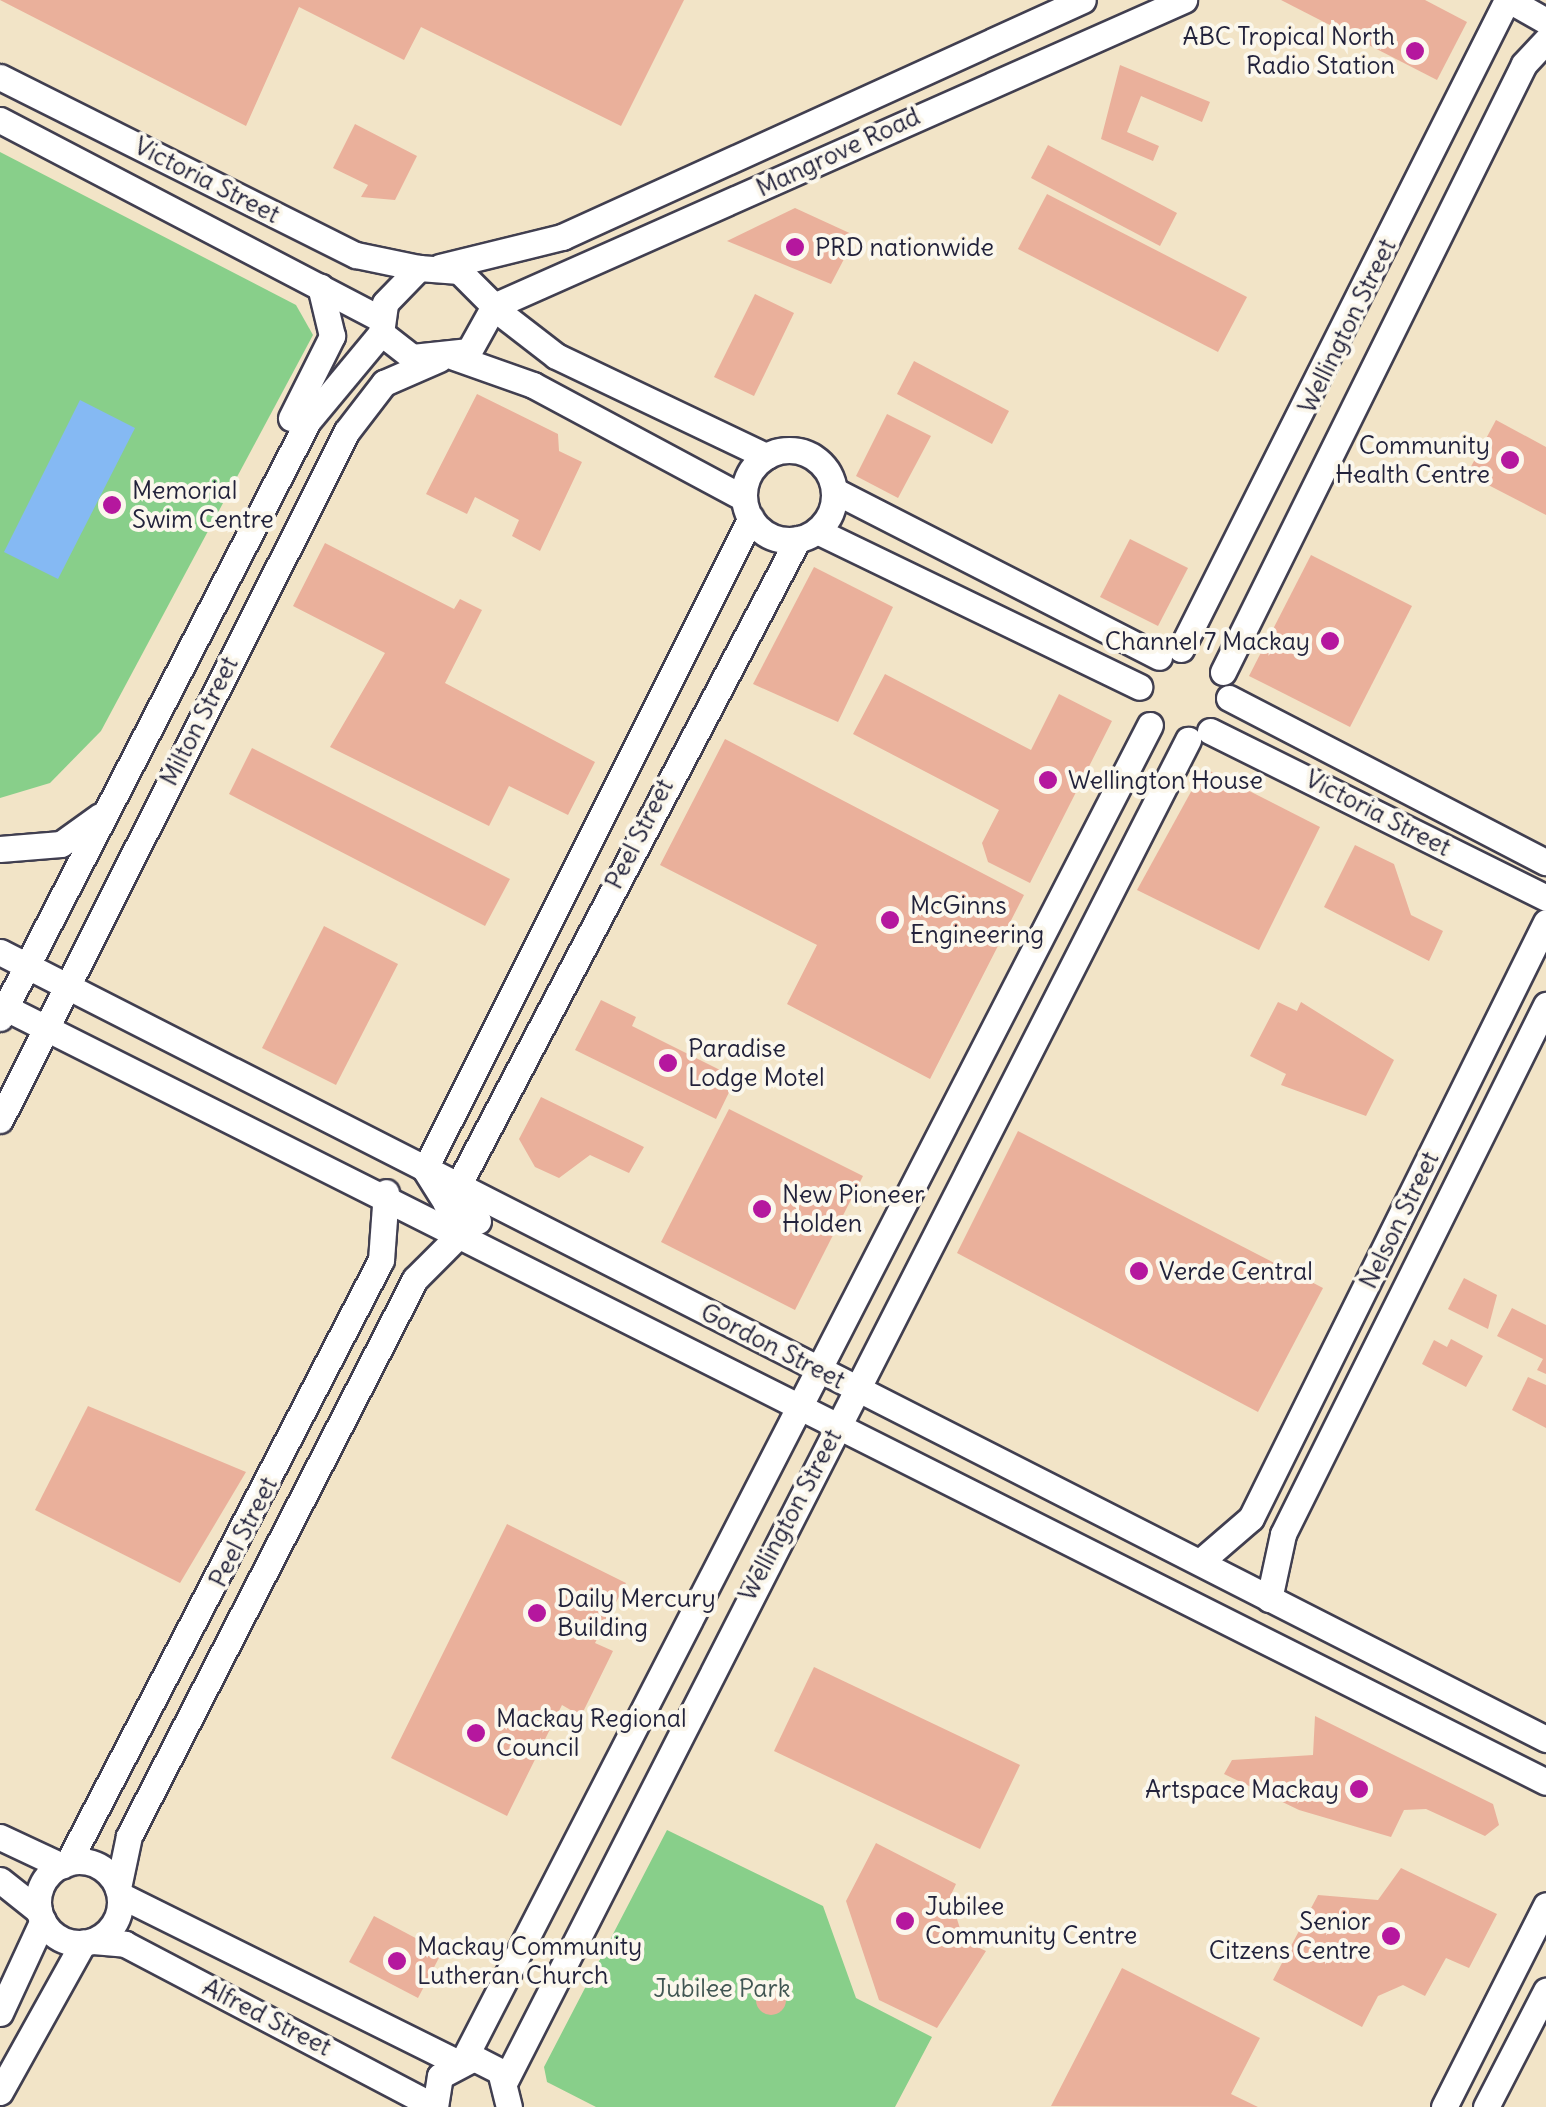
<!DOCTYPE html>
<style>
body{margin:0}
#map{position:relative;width:1546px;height:2107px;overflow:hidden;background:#f2e4c7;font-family:Delius,sans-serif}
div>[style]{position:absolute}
.green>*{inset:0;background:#88cf8a}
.water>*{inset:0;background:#85b9f3}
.building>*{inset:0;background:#eab09b}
.round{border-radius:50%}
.roads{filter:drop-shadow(2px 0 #413f50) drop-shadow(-2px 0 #413f50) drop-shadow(0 2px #413f50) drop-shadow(0 -2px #413f50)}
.secondary>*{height:25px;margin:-12.5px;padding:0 12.5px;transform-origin:12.5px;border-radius:12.5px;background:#fff}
.secondary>.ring{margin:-12.5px;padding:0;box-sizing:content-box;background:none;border:25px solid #fff;border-radius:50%}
.dots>*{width:28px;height:28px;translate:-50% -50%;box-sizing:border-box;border:5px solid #fbf7ec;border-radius:50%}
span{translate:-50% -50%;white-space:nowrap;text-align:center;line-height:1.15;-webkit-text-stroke:8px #fbf7ec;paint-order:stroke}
.poi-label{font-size:25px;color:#22223b}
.right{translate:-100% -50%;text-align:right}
.left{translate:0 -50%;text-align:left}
.street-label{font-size:25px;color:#22223b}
.park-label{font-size:25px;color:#415653}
</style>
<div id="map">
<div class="green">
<div style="clip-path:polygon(0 152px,296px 305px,313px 335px,101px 731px,50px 783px,0 798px)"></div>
<div style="clip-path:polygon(667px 1830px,823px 1906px,856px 1998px,932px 2037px,895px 2107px,596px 2107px,547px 2082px,544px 2067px)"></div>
</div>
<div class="water">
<div style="clip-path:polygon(80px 400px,135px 428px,58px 579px,4px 552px)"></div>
</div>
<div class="building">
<div style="clip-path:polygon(0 0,684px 0,621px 126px,421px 27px,404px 60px,299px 7px,246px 126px)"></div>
<div style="clip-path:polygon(1281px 0,1425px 0,1467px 22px,1437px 80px)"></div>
<div style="clip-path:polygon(1120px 65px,1210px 102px,1202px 122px,1141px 96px,1127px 132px,1159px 146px,1153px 161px,1101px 139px)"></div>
<div style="clip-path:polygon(355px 124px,417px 156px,395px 200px,361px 197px,368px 185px,333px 168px)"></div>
<div style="clip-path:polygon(1048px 145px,1177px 213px,1160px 246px,1031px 178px)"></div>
<div style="clip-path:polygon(1047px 194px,1247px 297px,1218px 352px,1018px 249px)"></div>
<div style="clip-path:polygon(795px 208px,856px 236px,831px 284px,727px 241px)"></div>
<div style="clip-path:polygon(755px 294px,794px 313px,754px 396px,714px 377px)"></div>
<div style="clip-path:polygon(914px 361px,1009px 411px,992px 444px,897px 394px)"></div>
<div style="clip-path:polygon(477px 394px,558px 434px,559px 451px,582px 462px,540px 551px,512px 536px,519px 520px,475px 497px,467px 514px,426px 494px)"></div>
<div style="clip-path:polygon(887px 414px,931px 436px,898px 498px,856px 476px)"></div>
<div style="clip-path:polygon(1496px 420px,1546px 447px,1546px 515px,1467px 474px)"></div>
<div style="clip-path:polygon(1130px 539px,1188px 568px,1158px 626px,1100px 597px)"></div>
<div style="clip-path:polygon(325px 543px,454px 609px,460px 599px,482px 610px,445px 683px,595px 762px,568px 815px,509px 786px,489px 826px,330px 747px,385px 653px,293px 606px)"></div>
<div style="clip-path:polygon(1311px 555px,1412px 606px,1350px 727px,1249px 676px)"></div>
<div style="clip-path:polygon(814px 567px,893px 607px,838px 722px,753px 684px)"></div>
<div style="clip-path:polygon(885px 674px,1031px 750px,1059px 694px,1112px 721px,1030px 883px,988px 862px,982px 843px,999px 810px,853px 734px)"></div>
<div style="clip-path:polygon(725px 739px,1024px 895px,930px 1079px,787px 1004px,817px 945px,660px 865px)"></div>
<div style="clip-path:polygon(252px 748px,510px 879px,485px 926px,229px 794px)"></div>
<div style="clip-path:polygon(1204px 768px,1320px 827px,1259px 950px,1137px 890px)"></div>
<div style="clip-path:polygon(1355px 845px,1394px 864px,1411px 915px,1443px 931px,1429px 961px,1324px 907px)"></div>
<div style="clip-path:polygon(324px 926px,398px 964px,336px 1085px,262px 1048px)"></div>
<div style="clip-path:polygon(601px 1000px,636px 1017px,632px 1026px,736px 1078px,716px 1119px,575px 1050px)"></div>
<div style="clip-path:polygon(1278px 1002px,1297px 1011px,1301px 1002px,1394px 1060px,1366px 1116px,1281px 1085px,1286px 1074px,1250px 1056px)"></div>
<div style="clip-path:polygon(541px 1097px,644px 1147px,629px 1173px,590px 1155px,559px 1178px,535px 1167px,519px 1139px)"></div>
<div style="clip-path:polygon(729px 1109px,863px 1176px,795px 1310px,661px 1242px)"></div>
<div style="clip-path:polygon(1018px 1131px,1323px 1288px,1258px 1412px,957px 1253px)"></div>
<div style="clip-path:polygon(1464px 1278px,1497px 1295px,1488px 1329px,1448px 1309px)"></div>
<div style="clip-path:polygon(1512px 1308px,1546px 1325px,1546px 1374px,1537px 1370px,1543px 1359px,1497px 1336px)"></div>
<div style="clip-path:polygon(1451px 1339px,1483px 1356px,1466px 1387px,1422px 1364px,1434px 1340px,1447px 1347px)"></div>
<div style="clip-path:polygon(1528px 1377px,1546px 1385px,1546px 1428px,1512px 1410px)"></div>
<div style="clip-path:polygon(88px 1406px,246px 1472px,180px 1583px,35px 1510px)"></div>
<div style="clip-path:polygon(507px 1524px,626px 1583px,595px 1643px,613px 1651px,581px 1716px,562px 1705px,507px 1816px,391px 1758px)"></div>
<div style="clip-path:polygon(814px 1667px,1020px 1765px,980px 1849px,774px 1751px)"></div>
<div style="clip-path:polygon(1315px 1716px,1493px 1804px,1499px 1825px,1485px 1836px,1426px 1809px,1404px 1810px,1391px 1837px,1299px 1810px,1224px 1774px,1232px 1760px,1313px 1755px)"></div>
<div style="clip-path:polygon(876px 1843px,956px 1884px,950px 1897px,964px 1941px,986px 1951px,937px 2028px,879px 2000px,846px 1901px)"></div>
<div style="clip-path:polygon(1401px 1868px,1497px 1914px,1469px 1968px,1446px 1958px,1425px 1996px,1403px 1985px,1378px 1996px,1362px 2027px,1273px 1980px,1318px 1895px,1378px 1900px)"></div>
<div style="clip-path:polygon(374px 1916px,442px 1952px,418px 1998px,349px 1962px)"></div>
<div style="clip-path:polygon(1122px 1968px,1260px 2038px,1231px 2094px,1258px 2107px,1051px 2106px)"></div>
<div class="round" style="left:756px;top:1985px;width:30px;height:30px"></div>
</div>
<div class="roads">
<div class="secondary">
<div style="left:1509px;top:0;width:43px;rotate:29.6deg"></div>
<div style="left:0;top:77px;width:398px;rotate:26.6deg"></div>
<div style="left:356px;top:255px;width:64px;rotate:11.7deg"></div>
<div style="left:0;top:120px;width:428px;rotate:27.6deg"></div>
<div style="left:440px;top:267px;width:126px;rotate:-13.8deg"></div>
<div style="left:562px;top:237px;width:572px;rotate:-24.46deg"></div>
<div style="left:419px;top:268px;width:40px;rotate:4.3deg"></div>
<div style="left:459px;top:271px;width:49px;rotate:45deg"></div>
<div style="left:494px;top:306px;width:51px;rotate:119.1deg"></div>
<div style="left:469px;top:351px;width:57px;rotate:174deg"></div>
<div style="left:412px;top:357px;width:39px;rotate:-142deg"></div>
<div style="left:381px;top:333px;width:30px;rotate:-82deg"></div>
<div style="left:385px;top:303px;width:49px;rotate:-45.8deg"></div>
<div style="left:494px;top:306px;width:755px;rotate:-23.92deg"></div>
<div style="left:494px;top:308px;width:78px;rotate:37.7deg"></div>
<div style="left:556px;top:356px;width:233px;rotate:25.5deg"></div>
<div style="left:454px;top:357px;width:84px;rotate:19.5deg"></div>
<div style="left:533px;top:385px;width:239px;rotate:28.2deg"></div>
<div style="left:291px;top:418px;width:92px;rotate:-63.4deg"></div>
<div style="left:332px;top:336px;width:51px;rotate:-103.5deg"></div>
<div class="ring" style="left:744px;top:450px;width:65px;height:65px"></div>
<div style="left:835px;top:491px;width:364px;rotate:27.1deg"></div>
<div style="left:817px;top:531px;width:358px;rotate:25.8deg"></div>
<div style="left:1181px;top:649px;width:726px;rotate:-63.33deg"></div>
<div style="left:1223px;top:672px;width:678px;rotate:-63.66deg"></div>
<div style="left:1524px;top:64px;width:33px;rotate:-47deg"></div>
<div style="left:1229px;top:698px;width:357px;rotate:27.4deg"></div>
<div style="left:1210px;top:731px;width:375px;rotate:26.4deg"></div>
<div style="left:0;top:849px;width:61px;rotate:-4.7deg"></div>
<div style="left:61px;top:844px;width:48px;rotate:-35.7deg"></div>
<div style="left:0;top:952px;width:1735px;rotate:26.98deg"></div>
<div style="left:0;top:1005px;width:1730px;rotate:26.68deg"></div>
<div style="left:0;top:1018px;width:672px;rotate:-62.71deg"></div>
<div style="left:308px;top:421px;width:114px;rotate:-50.3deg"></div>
<div style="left:0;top:1120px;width:771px;rotate:-63.27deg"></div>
<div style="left:347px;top:431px;width:61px;rotate:-52.4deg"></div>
<div style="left:384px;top:383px;width:60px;rotate:-23.6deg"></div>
<div style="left:458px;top:1186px;width:731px;rotate:-62.28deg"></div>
<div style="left:478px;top:1221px;width:37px;rotate:-151deg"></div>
<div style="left:446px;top:1203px;width:40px;rotate:-122deg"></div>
<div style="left:425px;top:1169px;width:728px;rotate:-63.4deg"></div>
<div style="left:1200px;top:1562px;width:67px;rotate:-40.8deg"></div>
<div style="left:1251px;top:1518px;width:665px;rotate:-63.67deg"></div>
<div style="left:1269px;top:1599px;width:66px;rotate:-77.8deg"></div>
<div style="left:1283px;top:1534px;width:591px;rotate:-63.57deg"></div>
<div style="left:0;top:1837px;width:68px;rotate:25.1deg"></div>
<div class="ring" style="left:38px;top:1861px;width:57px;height:57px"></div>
<div style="left:68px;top:1863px;width:679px;rotate:-62.57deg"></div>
<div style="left:381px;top:1260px;width:68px;rotate:-85.8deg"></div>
<div style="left:0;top:1880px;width:50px;rotate:38.5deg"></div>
<div style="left:118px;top:1888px;width:53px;rotate:-78.1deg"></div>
<div style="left:129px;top:1836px;width:626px;rotate:-62.82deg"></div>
<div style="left:415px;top:1279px;width:66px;rotate:-45deg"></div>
<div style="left:120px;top:1895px;width:375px;rotate:26.4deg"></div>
<div style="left:93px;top:1941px;width:32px;rotate:5deg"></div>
<div style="left:125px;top:1944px;width:350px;rotate:27.7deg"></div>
<div style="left:0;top:2013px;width:102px;rotate:-65.2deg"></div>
<div style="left:464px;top:2059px;width:1500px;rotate:-62.79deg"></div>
<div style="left:506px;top:2079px;width:1503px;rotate:-63.01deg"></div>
<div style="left:0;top:2092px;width:171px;rotate:-60.9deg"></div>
<div style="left:435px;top:2107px;width:31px;rotate:-81deg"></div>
<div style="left:440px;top:2076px;width:38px;rotate:-28deg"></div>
<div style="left:474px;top:2058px;width:29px;rotate:27deg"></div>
<div style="left:500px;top:2071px;width:37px;rotate:76deg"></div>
<div style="left:1444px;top:2107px;width:226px;rotate:-63.2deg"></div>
<div style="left:1486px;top:2107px;width:131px;rotate:-62.7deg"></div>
</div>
</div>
<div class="dots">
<div style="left:1415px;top:51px;background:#b5179e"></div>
<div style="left:795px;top:247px;background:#b5179e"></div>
<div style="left:1510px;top:460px;background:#b5179e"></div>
<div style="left:112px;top:505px;background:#b5179e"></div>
<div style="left:1330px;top:641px;background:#b5179e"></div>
<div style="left:1048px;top:780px;background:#b5179e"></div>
<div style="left:890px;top:920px;background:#b5179e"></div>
<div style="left:668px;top:1063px;background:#b5179e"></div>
<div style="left:762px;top:1209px;background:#b5179e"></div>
<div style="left:1139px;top:1271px;background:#b5179e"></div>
<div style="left:537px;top:1613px;background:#b5179e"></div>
<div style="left:476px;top:1733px;background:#b5179e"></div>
<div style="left:1359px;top:1789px;background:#b5179e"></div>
<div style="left:905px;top:1921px;background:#b5179e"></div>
<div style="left:1391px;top:1936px;background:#b5179e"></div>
<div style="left:397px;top:1961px;background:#b5179e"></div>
</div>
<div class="poi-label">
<span class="right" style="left:1395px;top:51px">ABC Tropical North<br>Radio Station</span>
<span class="left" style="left:815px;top:247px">PRD nationwide</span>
<span class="right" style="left:1490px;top:460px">Community<br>Health Centre</span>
<span class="left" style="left:132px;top:505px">Memorial<br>Swim Centre</span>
<span class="right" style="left:1310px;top:641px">Channel 7 Mackay</span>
<span class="left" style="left:1068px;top:780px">Wellington House</span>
<span class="left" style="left:910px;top:920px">McGinns<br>Engineering</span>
<span class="left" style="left:688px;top:1063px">Paradise<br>Lodge Motel</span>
<span class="left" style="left:782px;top:1209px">New Pioneer<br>Holden</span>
<span class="left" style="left:1159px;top:1271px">Verde Central</span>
<span class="left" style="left:557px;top:1613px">Daily Mercury<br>Building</span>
<span class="left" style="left:496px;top:1733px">Mackay Regional<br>Council</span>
<span class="right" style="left:1339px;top:1789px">Artspace Mackay</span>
<span class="left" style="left:925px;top:1921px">Jubilee<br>Community Centre</span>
<span class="right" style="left:1371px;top:1936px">Senior<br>Citzens Centre</span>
<span class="left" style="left:417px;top:1961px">Mackay Community<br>Lutheran Church</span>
</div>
<div class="street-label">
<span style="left:838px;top:152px;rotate:-25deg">Mangrove Road</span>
<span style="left:207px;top:180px;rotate:27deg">Victoria Street</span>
<span style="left:1347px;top:326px;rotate:-64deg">Wellington Street</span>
<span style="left:199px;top:721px;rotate:-63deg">Milton Street</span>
<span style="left:1378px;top:813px;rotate:27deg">Victoria Street</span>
<span style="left:639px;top:834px;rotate:-63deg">Peel Street</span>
<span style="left:1399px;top:1220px;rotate:-64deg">Nelson Street</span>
<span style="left:773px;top:1346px;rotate:27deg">Gordon Street</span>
<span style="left:790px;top:1515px;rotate:-62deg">Wellington Street</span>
<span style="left:243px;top:1532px;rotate:-63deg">Peel Street</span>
<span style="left:267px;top:2017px;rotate:27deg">Alfred Street</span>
</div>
<div class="park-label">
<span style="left:722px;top:1988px">Jubilee Park</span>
</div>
</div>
